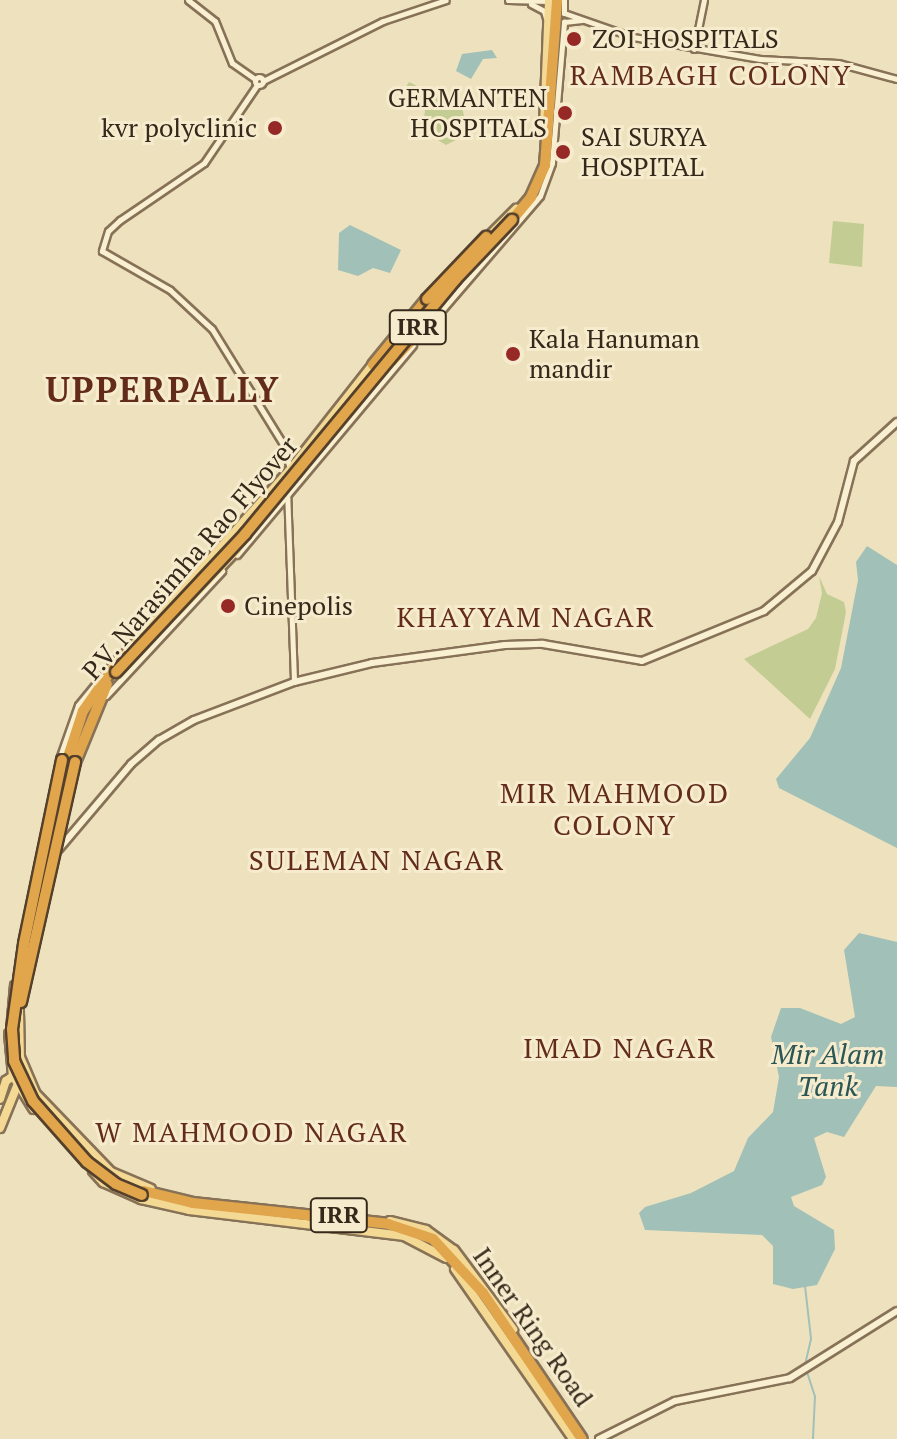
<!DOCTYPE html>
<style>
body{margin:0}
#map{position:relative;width:897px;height:1439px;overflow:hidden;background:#eee2be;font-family:"PT Serif",serif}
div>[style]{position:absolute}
.green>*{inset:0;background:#c3cc92}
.water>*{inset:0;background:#a1c0b8}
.stream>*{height:2px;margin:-1px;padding:0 1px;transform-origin:1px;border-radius:1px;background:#a1c0b8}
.roads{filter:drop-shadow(2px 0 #877257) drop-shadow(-2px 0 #877257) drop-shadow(0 2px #877257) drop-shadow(0 -2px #877257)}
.tertiary>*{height:5px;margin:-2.5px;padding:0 2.5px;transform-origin:2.5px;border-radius:2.5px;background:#f9efd1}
.tertiary>.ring{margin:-2.5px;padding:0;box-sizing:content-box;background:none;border:5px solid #f9efd1;border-radius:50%}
.secondary>*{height:6px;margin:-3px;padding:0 3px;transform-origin:3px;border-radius:3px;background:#f9efd1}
.primary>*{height:8px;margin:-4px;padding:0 4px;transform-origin:4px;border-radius:4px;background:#f3d994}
.motorway>*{height:10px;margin:-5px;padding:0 5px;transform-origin:5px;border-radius:5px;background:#e1a54c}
.bridges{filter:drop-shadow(2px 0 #54402b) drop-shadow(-2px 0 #54402b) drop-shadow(0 2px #54402b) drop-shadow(0 -2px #54402b)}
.motorway-bridge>*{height:10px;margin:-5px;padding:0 5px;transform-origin:5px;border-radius:5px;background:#e1a54c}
.dots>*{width:22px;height:22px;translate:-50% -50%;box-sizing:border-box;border:4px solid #f6eccd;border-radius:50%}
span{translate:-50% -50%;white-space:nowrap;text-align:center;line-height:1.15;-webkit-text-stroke:6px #f6eccd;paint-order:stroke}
.shield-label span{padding:2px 6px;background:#f6eccd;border:2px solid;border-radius:6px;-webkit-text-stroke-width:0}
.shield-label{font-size:24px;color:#36291b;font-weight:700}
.poi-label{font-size:26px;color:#36291b}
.left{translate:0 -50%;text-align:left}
.right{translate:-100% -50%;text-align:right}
.street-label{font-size:26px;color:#36291b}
.neighbourhood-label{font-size:28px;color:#632c1a;letter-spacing:2px}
.water-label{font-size:28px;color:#2a5655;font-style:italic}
.district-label{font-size:34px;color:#632c1a;font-weight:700;letter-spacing:2px}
</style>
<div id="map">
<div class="green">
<div style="clip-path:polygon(409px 82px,462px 108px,467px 127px,460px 138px,446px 145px,423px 131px,426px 99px,404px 90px)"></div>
<div style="clip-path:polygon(833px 221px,864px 224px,862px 267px,829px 263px)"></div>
<div style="clip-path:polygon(819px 576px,827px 594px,844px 602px,846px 612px,835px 669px,810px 719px,744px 659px,808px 629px,816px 618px,822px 593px)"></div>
</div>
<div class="water">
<div style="clip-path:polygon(492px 50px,497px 58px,483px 59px,471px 79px,456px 71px,462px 54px)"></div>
<div style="clip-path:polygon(350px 225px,401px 250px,390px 273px,373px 268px,358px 276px,338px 270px,339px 233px)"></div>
<div style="clip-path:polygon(867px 546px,897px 565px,897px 848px,779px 788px,776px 779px,810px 738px,841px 668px,858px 580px,856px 562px)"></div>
<div style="clip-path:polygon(859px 933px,897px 942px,897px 1087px,876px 1086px,844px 1137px,827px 1132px,814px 1138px,826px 1177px,822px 1185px,791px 1197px,794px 1206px,834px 1230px,835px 1249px,817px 1285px,793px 1289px,773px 1284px,773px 1246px,762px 1235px,645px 1230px,639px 1213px,645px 1207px,691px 1193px,734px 1171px,748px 1138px,773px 1112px,779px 1077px,771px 1037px,781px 1008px,800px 1008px,841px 1024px,855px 1017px,844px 950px)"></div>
</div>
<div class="stream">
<div style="left:805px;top:1286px;width:53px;rotate:83.5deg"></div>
<div style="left:811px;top:1339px;width:28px;rotate:103deg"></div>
<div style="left:807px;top:1372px;width:25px;rotate:72deg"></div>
<div style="left:815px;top:1396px;width:43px;rotate:92.7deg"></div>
</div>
<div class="roads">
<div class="tertiary">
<div style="left:188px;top:0;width:34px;rotate:38deg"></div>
<div style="left:215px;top:21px;width:45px;rotate:68deg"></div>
<div style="left:232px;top:63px;width:28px;rotate:35deg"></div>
<div style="left:508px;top:0;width:40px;rotate:1.4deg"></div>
<div style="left:564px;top:0;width:13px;rotate:90deg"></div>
<div style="left:564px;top:13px;width:73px;rotate:19.2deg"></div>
<div style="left:633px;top:37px;width:129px;rotate:9.8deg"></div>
<div style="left:760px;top:59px;width:78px;rotate:2.9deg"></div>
<div style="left:838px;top:63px;width:61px;rotate:15.2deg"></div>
<div style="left:531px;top:4px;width:15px;rotate:28deg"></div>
<div style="left:544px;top:11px;width:7px;rotate:74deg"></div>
<div style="left:694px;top:49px;width:50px;rotate:-78.5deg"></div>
<div class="ring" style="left:255px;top:77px;width:3px;height:3px"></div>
<div style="left:263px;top:81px;width:134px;rotate:-26.6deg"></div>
<div style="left:383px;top:21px;width:66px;rotate:-18.4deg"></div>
<div style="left:257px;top:85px;width:94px;rotate:124.2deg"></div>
<div style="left:204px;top:163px;width:102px;rotate:145.8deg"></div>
<div style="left:120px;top:220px;width:16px;rotate:137deg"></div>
<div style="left:108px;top:231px;width:21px;rotate:107deg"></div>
<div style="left:102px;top:251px;width:78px;rotate:29.8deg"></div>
<div style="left:170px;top:290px;width:57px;rotate:42.9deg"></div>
<div style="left:212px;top:329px;width:135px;rotate:58.3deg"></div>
<div style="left:283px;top:444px;width:26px;rotate:74deg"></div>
<div style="left:429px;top:325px;width:170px;rotate:-49.3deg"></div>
<div style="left:540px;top:196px;width:35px;rotate:-70deg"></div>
<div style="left:552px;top:163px;width:142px;rotate:-85.1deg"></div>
<div style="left:564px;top:22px;width:18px;rotate:-6deg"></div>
<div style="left:287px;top:489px;width:193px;rotate:87.9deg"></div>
<div style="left:237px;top:555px;width:274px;rotate:-50deg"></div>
<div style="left:106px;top:696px;width:171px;rotate:-47.1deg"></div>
<div style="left:59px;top:759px;width:57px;rotate:-70.6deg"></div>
<div style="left:78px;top:705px;width:65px;rotate:-50.6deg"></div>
<div style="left:9px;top:1029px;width:45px;rotate:-84.9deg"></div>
</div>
<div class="secondary">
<div style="left:59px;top:849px;width:111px;rotate:-49.7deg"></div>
<div style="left:131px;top:764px;width:37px;rotate:-41deg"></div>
<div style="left:159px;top:740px;width:40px;rotate:-29.7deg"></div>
<div style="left:194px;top:720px;width:107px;rotate:-20.8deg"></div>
<div style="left:294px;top:682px;width:80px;rotate:-13.7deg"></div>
<div style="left:372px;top:663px;width:134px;rotate:-7.7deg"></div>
<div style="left:505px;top:645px;width:38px;rotate:-2deg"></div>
<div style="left:543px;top:644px;width:100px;rotate:9.7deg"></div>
<div style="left:642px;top:661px;width:132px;rotate:-22.3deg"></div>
<div style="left:764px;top:611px;width:62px;rotate:-39.8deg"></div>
<div style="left:812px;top:571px;width:55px;rotate:-62deg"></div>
<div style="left:838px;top:522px;width:63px;rotate:-75.3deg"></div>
<div style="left:854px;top:461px;width:58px;rotate:-42.2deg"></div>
<div style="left:599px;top:1439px;width:85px;rotate:-26.6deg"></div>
<div style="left:675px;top:1401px;width:117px;rotate:-11.3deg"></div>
<div style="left:790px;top:1378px;width:126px;rotate:-32.1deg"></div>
</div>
<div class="primary">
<div style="left:544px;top:126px;width:126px;rotate:-87.7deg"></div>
<div style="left:483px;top:242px;width:47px;rotate:-45deg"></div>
<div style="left:177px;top:613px;width:87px;rotate:-46.4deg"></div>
<div style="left:111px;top:670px;width:268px;rotate:-48.2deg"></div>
<div style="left:290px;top:470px;width:137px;rotate:-51.8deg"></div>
<div style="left:19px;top:1011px;width:46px;rotate:88.8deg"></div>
<div style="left:20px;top:1057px;width:39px;rotate:67deg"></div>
<div style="left:35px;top:1093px;width:110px;rotate:46.1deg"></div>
<div style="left:111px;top:1172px;width:43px;rotate:23deg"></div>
<div style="left:9px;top:1034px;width:42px;rotate:84.6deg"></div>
<div style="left:13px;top:1076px;width:39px;rotate:58deg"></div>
<div style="left:0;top:1099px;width:19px;rotate:-72deg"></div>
<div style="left:6px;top:1081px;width:12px;rotate:-35deg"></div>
<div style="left:0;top:1128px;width:45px;rotate:-68deg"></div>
<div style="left:93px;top:1171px;width:15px;rotate:48deg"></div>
<div style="left:103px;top:1182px;width:42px;rotate:24.1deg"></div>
<div style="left:141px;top:1199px;width:49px;rotate:12.9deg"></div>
<div style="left:189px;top:1210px;width:217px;rotate:6.9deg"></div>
<div style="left:404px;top:1236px;width:47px;rotate:27.6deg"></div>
<div style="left:390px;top:1221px;width:37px;rotate:14deg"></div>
<div style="left:426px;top:1230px;width:34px;rotate:36deg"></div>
<div style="left:454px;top:1250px;width:99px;rotate:53.2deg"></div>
<div style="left:455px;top:1269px;width:207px;rotate:55.2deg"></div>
</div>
<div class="motorway">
<div style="left:512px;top:220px;width:30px;rotate:-50deg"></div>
<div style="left:531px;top:197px;width:35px;rotate:-66deg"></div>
<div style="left:545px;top:165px;width:165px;rotate:-85.8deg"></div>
<div style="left:392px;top:361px;width:52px;rotate:-46.5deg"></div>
<div style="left:373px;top:365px;width:85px;rotate:-50.7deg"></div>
<div style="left:75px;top:762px;width:84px;rotate:-67.7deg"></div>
<div style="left:64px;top:769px;width:61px;rotate:-71.9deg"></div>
<div style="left:83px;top:711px;width:52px;rotate:-55.1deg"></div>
<div style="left:144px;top:1191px;width:50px;rotate:13.8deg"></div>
<div style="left:193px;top:1203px;width:196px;rotate:6.1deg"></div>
<div style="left:388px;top:1224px;width:47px;rotate:18.4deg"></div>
<div style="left:433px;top:1239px;width:74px;rotate:47.2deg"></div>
<div style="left:483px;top:1293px;width:176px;rotate:55.9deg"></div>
</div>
</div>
<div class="bridges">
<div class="motorway-bridge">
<div style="left:427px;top:299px;width:86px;rotate:-46.4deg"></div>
<div style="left:116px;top:672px;width:189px;rotate:-46.9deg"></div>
<div style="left:245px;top:534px;width:330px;rotate:-50.4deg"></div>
<div style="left:455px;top:280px;width:83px;rotate:-46.5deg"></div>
<div style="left:62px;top:760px;width:188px;rotate:101.7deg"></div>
<div style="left:24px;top:944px;width:86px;rotate:98deg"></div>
<div style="left:12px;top:1029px;width:32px;rotate:86deg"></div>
<div style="left:14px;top:1061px;width:44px;rotate:64.6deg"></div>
<div style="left:33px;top:1101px;width:81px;rotate:48.5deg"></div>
<div style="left:87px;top:1162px;width:36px;rotate:37deg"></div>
<div style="left:116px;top:1184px;width:28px;rotate:23deg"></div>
<div style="left:21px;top:1002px;width:246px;rotate:-77.3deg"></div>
</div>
</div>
<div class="dots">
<div style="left:574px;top:39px;background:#962926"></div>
<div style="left:565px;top:113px;background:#962926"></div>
<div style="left:275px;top:128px;background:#962926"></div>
<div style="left:563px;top:152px;background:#962926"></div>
<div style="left:513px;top:354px;background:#962926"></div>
<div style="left:228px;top:606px;background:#962926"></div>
</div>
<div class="shield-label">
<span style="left:418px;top:327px">IRR</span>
<span style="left:339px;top:1215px">IRR</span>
</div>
<div class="poi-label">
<span class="left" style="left:592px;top:39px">ZOI HOSPITALS</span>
<span class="right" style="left:547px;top:113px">GERMANTEN<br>HOSPITALS</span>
<span class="right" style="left:257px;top:128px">kvr polyclinic</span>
<span class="left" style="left:581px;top:152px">SAI SURYA<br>HOSPITAL</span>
<span class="left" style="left:529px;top:354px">Kala Hanuman<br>mandir</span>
<span class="left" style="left:244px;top:606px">Cinepolis</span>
</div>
<div class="street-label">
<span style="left:190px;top:558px;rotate:-49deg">P.V. Narasimha Rao Flyover</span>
<span style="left:533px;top:1327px;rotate:55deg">Inner Ring Road</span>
</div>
<div class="neighbourhood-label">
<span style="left:711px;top:75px">RAMBAGH COLONY</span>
<span style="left:526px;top:617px">KHAYYAM NAGAR</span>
<span style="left:615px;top:809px">MIR MAHMOOD<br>COLONY</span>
<span style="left:377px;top:860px">SULEMAN NAGAR</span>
<span style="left:620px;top:1048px">IMAD NAGAR</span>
<span style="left:252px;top:1132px">W MAHMOOD NAGAR</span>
</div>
<div class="water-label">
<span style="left:828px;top:1070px">Mir Alam<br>Tank</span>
</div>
<div class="district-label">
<span style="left:163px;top:390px">UPPERPALLY</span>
</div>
</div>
